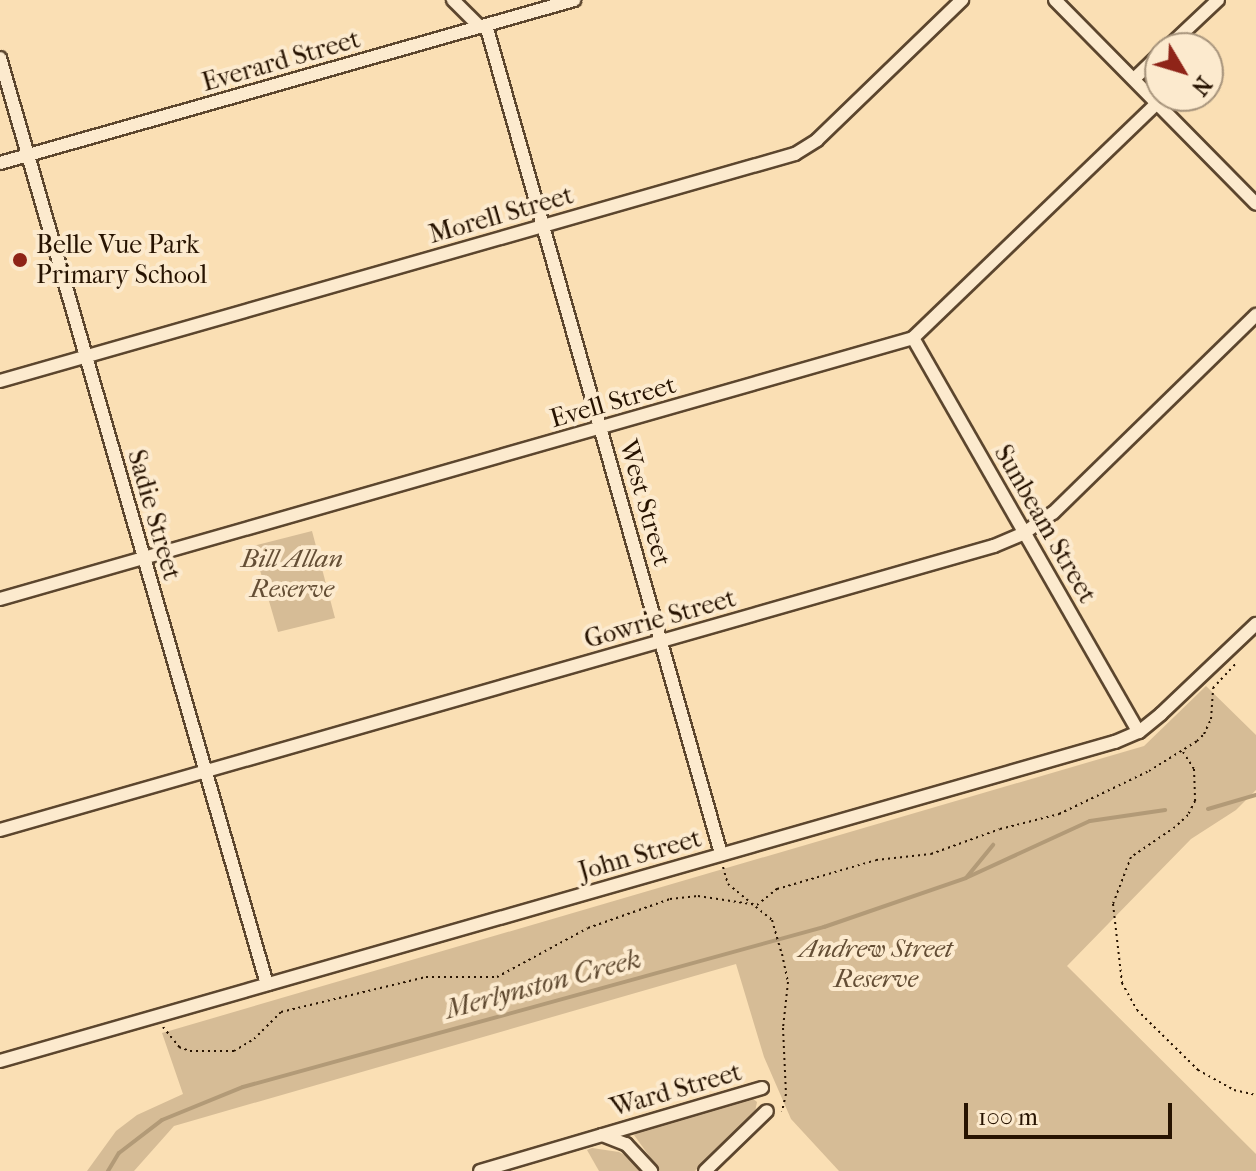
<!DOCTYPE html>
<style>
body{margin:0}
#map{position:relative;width:1256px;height:1171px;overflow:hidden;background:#fadfb4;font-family:"IM FELL French Canon",serif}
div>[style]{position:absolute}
.green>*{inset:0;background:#d6bc96}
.stream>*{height:4px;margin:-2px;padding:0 2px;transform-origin:2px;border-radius:2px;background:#b29a77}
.path>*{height:2px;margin-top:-1px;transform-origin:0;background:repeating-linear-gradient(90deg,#271301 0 2px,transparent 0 6px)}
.roads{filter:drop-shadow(2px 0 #5c462e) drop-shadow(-2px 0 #5c462e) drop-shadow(0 2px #5c462e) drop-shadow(0 -2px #5c462e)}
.minor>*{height:12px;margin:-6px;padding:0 6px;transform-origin:6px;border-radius:6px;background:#fceace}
.dots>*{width:22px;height:22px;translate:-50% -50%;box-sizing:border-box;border:4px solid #fceace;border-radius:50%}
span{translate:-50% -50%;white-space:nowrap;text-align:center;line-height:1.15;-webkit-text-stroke:8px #fceace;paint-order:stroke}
.street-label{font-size:26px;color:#271301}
.poi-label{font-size:26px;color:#271301}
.left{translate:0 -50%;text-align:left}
.park-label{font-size:26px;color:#644e35;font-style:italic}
.water-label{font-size:28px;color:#5f4930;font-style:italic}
.north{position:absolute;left:1144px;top:32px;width:80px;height:80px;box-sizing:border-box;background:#fceace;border:2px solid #a7947c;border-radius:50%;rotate:128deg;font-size:22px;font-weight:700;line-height:32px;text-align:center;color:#271301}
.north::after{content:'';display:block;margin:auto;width:28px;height:36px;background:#8f2418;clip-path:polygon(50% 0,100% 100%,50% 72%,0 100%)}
.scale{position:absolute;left:964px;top:1103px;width:208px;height:36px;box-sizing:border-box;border:4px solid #271301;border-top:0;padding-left:10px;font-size:24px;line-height:28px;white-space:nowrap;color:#271301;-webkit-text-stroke:6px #fceace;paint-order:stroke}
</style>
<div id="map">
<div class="green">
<div style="clip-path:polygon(312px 531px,335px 618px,278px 632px,253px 546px)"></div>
<div style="clip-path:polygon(1206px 686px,1256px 735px,1256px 790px,1236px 810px,1191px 839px,1067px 966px,1256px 1154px,1256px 1171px,839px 1171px,791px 1119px,764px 1057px,736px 964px,174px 1126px,134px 1171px,87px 1171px,116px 1131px,137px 1115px,183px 1094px,162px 1033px,1144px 746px)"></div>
<div style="clip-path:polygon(752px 1098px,757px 1102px,755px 1112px,695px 1171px,660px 1171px,634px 1135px,639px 1130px)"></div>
<div style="clip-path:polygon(592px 1148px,619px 1152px,630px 1158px,640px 1171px,599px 1171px,587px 1150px)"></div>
</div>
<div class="stream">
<div style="left:1208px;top:809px;width:50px;rotate:-16.3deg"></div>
<div style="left:968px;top:877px;width:134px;rotate:-24.7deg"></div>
<div style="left:1090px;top:821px;width:76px;rotate:-8.3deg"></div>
<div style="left:108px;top:1171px;width:21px;rotate:-59deg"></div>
<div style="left:119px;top:1153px;width:54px;rotate:-37.5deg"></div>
<div style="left:162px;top:1120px;width:87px;rotate:-22.2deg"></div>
<div style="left:243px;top:1087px;width:603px;rotate:-15.4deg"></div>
<div style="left:824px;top:927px;width:150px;rotate:-19deg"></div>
<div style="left:966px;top:878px;width:43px;rotate:-50.7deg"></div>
</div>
<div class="path">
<div style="left:1183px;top:752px;width:20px;rotate:57deg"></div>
<div style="left:1194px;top:769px;width:32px;rotate:88deg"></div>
<div style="left:1195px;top:801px;width:16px;rotate:117deg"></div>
<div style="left:1188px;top:815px;width:18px;rotate:137deg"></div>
<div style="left:1175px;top:827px;width:53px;rotate:145.7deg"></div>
<div style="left:1131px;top:857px;width:50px;rotate:111deg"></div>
<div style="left:1113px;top:904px;width:80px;rotate:83.5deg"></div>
<div style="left:1122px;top:983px;width:31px;rotate:61deg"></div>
<div style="left:1137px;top:1010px;width:86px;rotate:44.5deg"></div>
<div style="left:1198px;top:1070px;width:41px;rotate:29.1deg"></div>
<div style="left:1234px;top:1090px;width:23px;rotate:13deg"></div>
<div style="left:723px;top:867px;width:18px;rotate:74deg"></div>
<div style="left:728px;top:884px;width:57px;rotate:39.3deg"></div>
<div style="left:772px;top:920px;width:35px;rotate:74deg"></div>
<div style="left:782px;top:954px;width:29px;rotate:78deg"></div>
<div style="left:788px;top:982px;width:46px;rotate:96.2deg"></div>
<div style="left:783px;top:1028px;width:66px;rotate:87.4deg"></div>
<div style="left:786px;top:1094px;width:18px;rotate:103deg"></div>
<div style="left:163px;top:1027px;width:26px;rotate:51deg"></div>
<div style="left:179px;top:1047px;width:12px;rotate:20deg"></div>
<div style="left:190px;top:1051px;width:44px"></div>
<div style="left:234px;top:1051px;width:23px;rotate:-31deg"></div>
<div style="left:254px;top:1039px;width:38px;rotate:-45deg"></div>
<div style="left:281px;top:1012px;width:149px;rotate:-13.6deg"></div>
<div style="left:426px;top:977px;width:71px"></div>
<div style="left:497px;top:977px;width:103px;rotate:-28.3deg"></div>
<div style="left:588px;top:928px;width:87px;rotate:-19.5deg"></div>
<div style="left:670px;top:899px;width:28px;rotate:-6deg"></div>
<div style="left:698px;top:896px;width:60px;rotate:8.7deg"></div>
<div style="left:757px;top:905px;width:26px;rotate:-39deg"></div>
<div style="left:777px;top:889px;width:103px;rotate:-16.3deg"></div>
<div style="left:876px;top:860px;width:55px;rotate:-6.2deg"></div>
<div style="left:931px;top:854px;width:73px;rotate:-19.9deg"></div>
<div style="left:1000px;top:829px;width:61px;rotate:-14.3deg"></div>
<div style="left:1059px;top:814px;width:100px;rotate:-25.5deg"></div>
<div style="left:1149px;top:771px;width:57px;rotate:-32deg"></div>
<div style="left:1197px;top:741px;width:10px;rotate:-45deg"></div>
<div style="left:1204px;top:734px;width:17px;rotate:-65deg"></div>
<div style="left:1211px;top:719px;width:31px;rotate:-86deg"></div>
<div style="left:1213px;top:688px;width:35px;rotate:-47deg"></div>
</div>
<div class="roads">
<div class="minor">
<div style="left:453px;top:0;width:38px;rotate:45deg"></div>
<div style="left:1055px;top:0;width:286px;rotate:45.4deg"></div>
<div style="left:486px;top:25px;width:862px;rotate:74.17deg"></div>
<div style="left:1167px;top:48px;width:70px;rotate:-43.3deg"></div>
<div style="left:0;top:58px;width:964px;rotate:73.92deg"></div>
<div style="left:1134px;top:79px;width:36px;rotate:-44deg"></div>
<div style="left:0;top:163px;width:597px;rotate:-15.85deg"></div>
<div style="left:913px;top:338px;width:454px;rotate:60.2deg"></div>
<div style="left:0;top:381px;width:827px;rotate:-15.94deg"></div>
<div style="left:795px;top:154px;width:26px;rotate:-32deg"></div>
<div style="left:817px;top:140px;width:202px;rotate:-44deg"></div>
<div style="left:0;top:599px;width:950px;rotate:-15.95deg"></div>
<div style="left:913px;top:338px;width:339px;rotate:-43.9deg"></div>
<div style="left:0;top:830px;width:1034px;rotate:-15.95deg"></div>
<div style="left:994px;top:546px;width:33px;rotate:-23deg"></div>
<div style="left:1024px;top:533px;width:35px;rotate:-35deg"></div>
<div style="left:1053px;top:513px;width:284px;rotate:-44.3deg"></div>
<div style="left:0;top:1061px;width:1160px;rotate:-15.97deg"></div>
<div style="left:1115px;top:742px;width:26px;rotate:-23deg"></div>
<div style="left:1139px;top:732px;width:28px;rotate:-39deg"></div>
<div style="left:1161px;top:714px;width:131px;rotate:-43.5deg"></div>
<div style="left:602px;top:1135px;width:26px;rotate:21deg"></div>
<div style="left:626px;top:1144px;width:37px;rotate:47deg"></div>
<div style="left:480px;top:1171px;width:294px;rotate:-16.4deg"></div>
<div style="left:705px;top:1171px;width:86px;rotate:-44.1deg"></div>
</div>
</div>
<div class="dots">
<div style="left:20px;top:260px;background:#8f2418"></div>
</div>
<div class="street-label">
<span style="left:281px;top:61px;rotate:-16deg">Everard Street</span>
<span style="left:501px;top:215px;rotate:-16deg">Morell Street</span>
<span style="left:613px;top:402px;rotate:-16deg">Evell Street</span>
<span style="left:645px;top:503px;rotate:74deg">West Street</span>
<span style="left:154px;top:515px;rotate:74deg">Sadie Street</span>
<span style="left:1045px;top:524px;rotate:60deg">Sunbeam Street</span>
<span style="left:660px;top:619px;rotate:-16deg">Gowrie Street</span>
<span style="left:640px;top:855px;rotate:-16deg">John Street</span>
<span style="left:676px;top:1090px;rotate:-16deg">Ward Street</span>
</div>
<div class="poi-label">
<span class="left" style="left:36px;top:260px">Belle Vue Park<br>Primary School</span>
</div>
<div class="park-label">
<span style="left:292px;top:574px">Bill Allan<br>Reserve</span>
<span style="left:876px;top:964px">Andrew Street<br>Reserve</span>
</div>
<div class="water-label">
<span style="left:543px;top:984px;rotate:-15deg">Merlynston Creek</span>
</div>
<div class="north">N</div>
<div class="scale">100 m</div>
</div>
